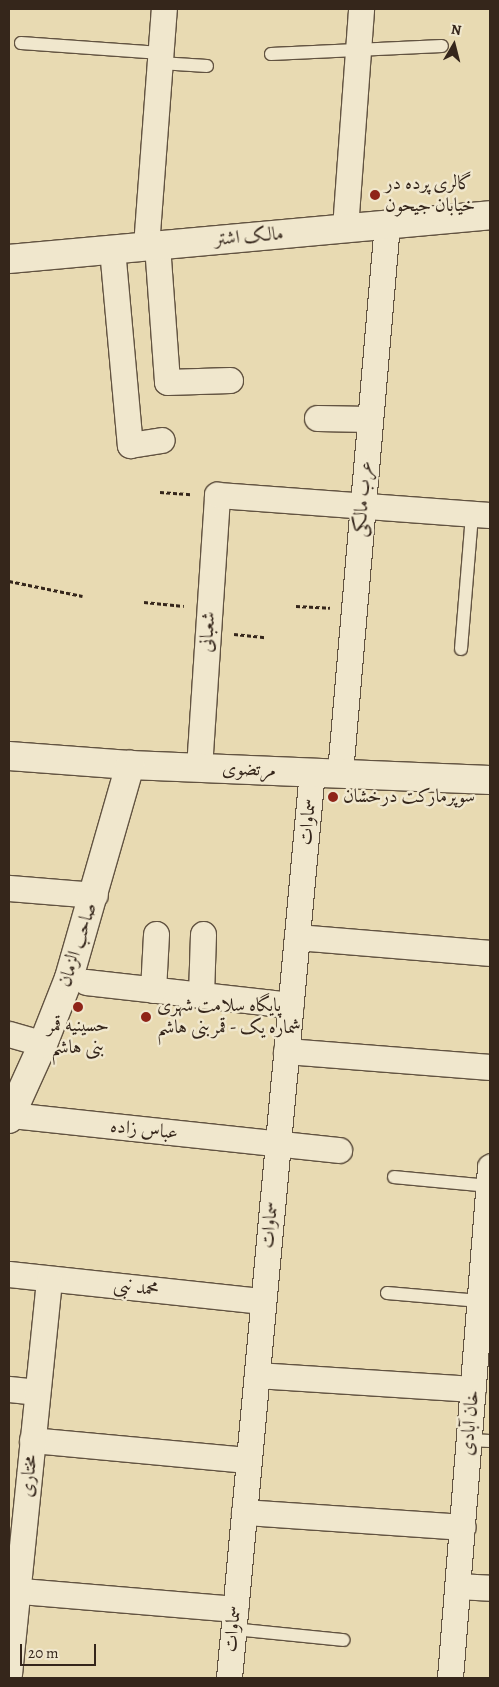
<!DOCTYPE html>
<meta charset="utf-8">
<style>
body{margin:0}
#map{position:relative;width:499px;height:1687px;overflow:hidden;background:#e8dab2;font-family:Alegreya,Amiri,serif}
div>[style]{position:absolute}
.path>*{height:3px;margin-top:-1.5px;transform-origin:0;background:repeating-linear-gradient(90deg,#35261b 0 4px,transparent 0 6.5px)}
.roads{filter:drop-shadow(1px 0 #625341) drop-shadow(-1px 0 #625341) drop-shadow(0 1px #625341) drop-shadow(0 -1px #625341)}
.service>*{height:12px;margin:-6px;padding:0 6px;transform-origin:6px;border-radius:6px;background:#f0e7cd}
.minor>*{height:25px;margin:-12.5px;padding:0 12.5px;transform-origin:12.5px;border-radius:12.5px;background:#f0e7cd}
.tertiary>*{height:28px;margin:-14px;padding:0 14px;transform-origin:14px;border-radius:14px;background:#f0e7cd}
.secondary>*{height:28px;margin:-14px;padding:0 14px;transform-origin:14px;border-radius:14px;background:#f0e7cd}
.dots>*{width:14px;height:14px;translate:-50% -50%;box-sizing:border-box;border:2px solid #f0e7cd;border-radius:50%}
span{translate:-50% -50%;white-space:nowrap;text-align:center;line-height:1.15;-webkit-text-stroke:5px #f0e7cd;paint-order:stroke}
.poi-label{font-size:19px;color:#35261b}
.left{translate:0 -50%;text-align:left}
.street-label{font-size:19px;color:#35261b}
.frame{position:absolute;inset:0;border:10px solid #35261b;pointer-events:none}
.north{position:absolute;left:429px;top:20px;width:50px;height:50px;-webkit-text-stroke:4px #f0e7cd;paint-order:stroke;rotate:8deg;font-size:14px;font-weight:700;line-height:20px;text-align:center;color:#35261b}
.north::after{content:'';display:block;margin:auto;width:18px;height:22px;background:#35261b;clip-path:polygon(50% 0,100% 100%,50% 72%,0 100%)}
.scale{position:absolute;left:20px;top:1644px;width:76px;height:22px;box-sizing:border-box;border:2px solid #35261b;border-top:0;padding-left:6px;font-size:15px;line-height:18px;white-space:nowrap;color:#35261b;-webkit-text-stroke:4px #f0e7cd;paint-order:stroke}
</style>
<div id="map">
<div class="path">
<div style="left:160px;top:492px;width:31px;rotate:4deg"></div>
<div style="left:9px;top:581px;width:75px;rotate:11.6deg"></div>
<div style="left:144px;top:602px;width:40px;rotate:5.7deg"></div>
<div style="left:296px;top:606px;width:34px;rotate:3deg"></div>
<div style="left:234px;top:634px;width:31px;rotate:6deg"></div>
</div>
<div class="roads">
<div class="service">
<div style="left:21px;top:43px;width:140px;rotate:4.1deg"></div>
<div style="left:271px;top:54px;width:171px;rotate:-2.7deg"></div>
<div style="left:160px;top:63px;width:47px;rotate:3.7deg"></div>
<div style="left:461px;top:649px;width:135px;rotate:-85.3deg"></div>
<div style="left:394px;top:1177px;width:95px;rotate:5.4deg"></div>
<div style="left:387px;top:1293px;width:93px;rotate:4.9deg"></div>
<div style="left:469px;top:1440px;width:21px;rotate:3deg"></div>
<div style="left:233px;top:1629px;width:111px;rotate:5.7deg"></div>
</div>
<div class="minor">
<div style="left:345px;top:228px;width:220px;rotate:-85.8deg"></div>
<div style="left:157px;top:245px;width:137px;rotate:85.8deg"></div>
<div style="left:167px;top:382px;width:63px;rotate:-1.8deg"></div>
<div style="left:146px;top:246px;width:238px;rotate:-85.7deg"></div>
<div style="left:112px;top:249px;width:197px;rotate:84.8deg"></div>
<div style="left:130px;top:445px;width:32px;rotate:-9deg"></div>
<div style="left:317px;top:418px;width:53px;rotate:1.1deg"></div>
<div style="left:199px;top:768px;width:274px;rotate:-86.2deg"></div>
<div style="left:217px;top:495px;width:274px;rotate:4.2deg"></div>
<div style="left:340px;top:773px;width:551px;rotate:-85.11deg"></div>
<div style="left:9px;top:888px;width:86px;rotate:4.7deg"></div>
<div style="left:297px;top:937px;width:194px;rotate:4.7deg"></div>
<div style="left:86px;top:982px;width:206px;rotate:6.4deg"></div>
<div style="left:153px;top:990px;width:56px;rotate:-86.9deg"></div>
<div style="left:201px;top:995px;width:61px;rotate:-88.1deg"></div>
<div style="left:9px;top:1034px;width:35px;rotate:16deg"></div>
<div style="left:286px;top:1051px;width:205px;rotate:4.5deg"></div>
<div style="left:11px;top:1115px;width:330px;rotate:6.1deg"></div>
<div style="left:9px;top:1274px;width:255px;rotate:6.1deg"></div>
<div style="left:257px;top:1375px;width:216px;rotate:3.7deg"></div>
<div style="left:9px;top:1389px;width:28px;rotate:6deg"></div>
<div style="left:32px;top:1440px;width:217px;rotate:5.3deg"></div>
<div style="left:244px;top:1512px;width:219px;rotate:3.9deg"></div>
<div style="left:457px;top:1586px;width:33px;rotate:3deg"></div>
<div style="left:9px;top:1590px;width:227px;rotate:4.8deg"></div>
<div style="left:9px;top:1674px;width:397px;rotate:-84.2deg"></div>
<div style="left:229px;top:1678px;width:910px;rotate:-84.77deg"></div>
<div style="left:450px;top:1678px;width:513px;rotate:-85.52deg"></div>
</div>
<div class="tertiary">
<div style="left:9px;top:756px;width:121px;rotate:4.3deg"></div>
<div style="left:130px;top:765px;width:360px;rotate:2.4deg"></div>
<div style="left:9px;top:1119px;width:82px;rotate:-65.6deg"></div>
<div style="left:43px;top:1044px;width:71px;rotate:-68.5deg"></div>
<div style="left:69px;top:978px;width:222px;rotate:-74deg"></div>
</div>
<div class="secondary">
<div style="left:9px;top:259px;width:483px;rotate:-5.2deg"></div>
</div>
</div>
<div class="dots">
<div style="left:375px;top:195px;background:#8f2418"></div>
<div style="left:333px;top:797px;background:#8f2418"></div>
<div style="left:78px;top:1007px;background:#8f2418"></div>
<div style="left:146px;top:1017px;background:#8f2418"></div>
</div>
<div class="poi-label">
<span class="left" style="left:385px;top:195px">گالری پرده در<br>خیابان جیحون</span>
<span class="left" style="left:343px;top:797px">سوپرمارکت درخشان</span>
<span class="left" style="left:157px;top:1017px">پایگاه سلامت شهری<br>شماره یک - قمربنی هاشم</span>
<span style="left:78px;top:1037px">حسینیه قمر<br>بنی هاشم</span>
</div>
<div class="street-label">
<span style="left:249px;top:237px;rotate:-5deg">مالک اشتر</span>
<span style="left:363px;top:499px;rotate:-85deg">عرب مالکی</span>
<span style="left:208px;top:632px;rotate:-86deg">شعبانی</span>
<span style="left:249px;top:770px;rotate:2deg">مرتضوی</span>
<span style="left:308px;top:822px;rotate:-85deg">سماوات</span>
<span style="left:78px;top:945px;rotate:-72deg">صاحب الزمان</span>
<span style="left:144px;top:1130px;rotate:6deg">عباس زاده</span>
<span style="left:270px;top:1225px;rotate:-85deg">سماوات</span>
<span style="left:136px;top:1288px;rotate:6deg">محمد نبی</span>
<span style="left:470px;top:1423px;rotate:-85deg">خان آبادی</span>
<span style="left:29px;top:1476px;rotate:-84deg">مختاری</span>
<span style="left:233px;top:1629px;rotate:-85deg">سماوات</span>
</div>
<div class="frame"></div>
<div class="north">N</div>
<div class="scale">20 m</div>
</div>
